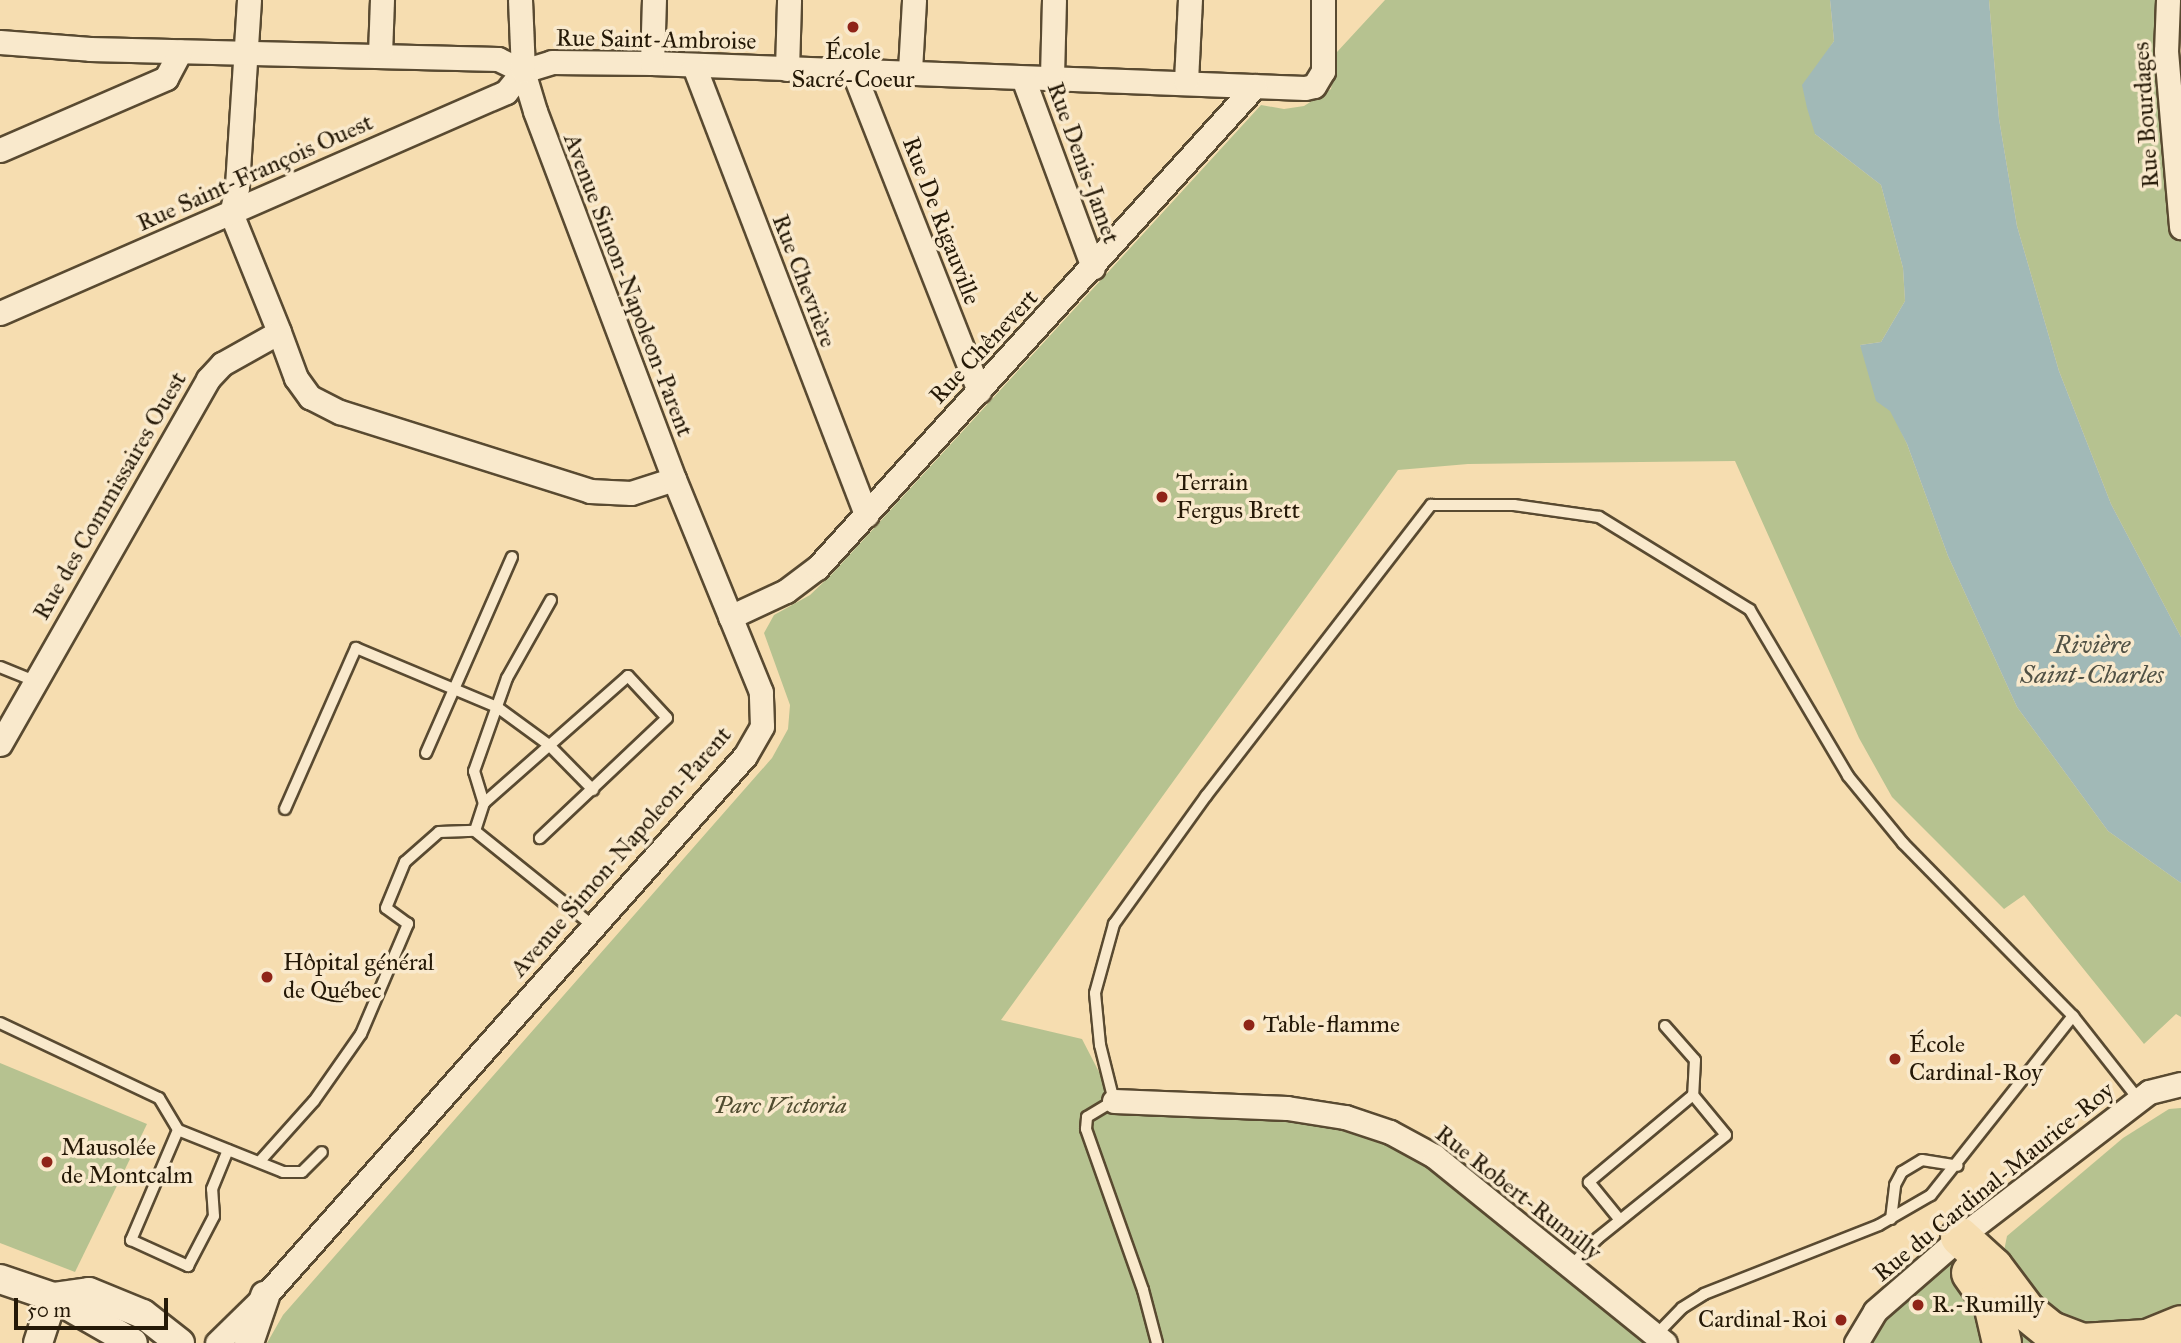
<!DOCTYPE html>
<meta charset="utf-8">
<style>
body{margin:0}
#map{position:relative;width:2181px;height:1343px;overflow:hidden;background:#f6ddb0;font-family:"IM FELL Great Primer",serif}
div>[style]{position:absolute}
.green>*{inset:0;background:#b6c290}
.water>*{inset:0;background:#a1b9b7}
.roads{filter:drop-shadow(2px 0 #594a31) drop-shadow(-2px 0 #594a31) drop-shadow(0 2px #594a31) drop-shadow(0 -2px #594a31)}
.service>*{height:10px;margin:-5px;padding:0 5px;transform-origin:5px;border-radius:5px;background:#f9e9cc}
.minor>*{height:23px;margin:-11.5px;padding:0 11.5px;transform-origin:11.5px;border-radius:11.5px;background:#f9e9cc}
.tertiary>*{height:28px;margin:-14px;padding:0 14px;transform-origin:14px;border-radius:14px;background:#f9e9cc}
.motorway>*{height:38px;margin:-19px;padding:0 19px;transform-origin:19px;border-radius:19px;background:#f6ddb0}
.dots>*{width:19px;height:19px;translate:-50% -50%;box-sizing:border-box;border:4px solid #f9e9cc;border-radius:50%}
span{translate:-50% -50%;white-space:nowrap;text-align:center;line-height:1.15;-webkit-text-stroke:7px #f9e9cc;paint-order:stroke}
.street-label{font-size:24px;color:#251907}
.poi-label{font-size:24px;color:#251907}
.left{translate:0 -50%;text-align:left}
.right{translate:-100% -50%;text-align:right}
.park-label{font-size:24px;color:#504c30;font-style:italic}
.water-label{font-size:26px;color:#505145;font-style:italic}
.scale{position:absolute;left:14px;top:1298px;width:154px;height:32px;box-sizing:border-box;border:4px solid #251907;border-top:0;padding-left:9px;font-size:21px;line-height:24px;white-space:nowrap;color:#251907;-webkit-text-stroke:5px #f9e9cc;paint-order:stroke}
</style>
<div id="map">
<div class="green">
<div style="clip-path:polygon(1385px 0,1830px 0,1834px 41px,1823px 58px,1815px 134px,1881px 185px,1903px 268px,1905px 301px,1881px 342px,1860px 345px,1907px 444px,1948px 556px,2017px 707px,2108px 831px,2181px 883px,2181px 1017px,2176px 1014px,2144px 1044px,2024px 895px,2004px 909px,1892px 797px,1859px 738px,1735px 461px,1468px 464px,1398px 470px,1001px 1020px,1082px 1039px,1114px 1101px,1287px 1108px,1434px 1156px,1665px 1343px,267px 1343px,283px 1315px,772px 758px,788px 729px,790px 705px,764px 633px,774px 615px,810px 595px,832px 574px,1261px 105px,1284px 109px,1304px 106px,1331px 89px,1337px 52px)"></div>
<div style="clip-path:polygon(1989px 0,2168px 0,2181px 227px,2181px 637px,2111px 504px,2059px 371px,2017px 226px,1999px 119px)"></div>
<div style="clip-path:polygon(0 1063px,147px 1124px,75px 1272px,0 1243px)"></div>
<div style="clip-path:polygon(2181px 1108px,2181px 1309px,2158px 1320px,2086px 1331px,2055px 1319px,2003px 1256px,2007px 1236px,2123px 1138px,2169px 1109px)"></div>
<div style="clip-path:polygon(1960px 1237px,2051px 1331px,2181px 1343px,1856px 1343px)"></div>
</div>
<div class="water">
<div style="clip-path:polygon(1830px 0,1989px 0,1999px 119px,2017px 226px,2059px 371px,2111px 504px,2181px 637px,2181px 883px,2108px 831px,2017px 707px,1948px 556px,1907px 444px,1890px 411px,1876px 401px,1860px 345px,1881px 342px,1905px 301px,1903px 268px,1881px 185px,1815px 134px,1807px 108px,1802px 85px,1834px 41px)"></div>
</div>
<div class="roads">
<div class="service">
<div style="left:551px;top:600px;width:90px;rotate:119.4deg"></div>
<div style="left:507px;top:678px;width:99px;rotate:109.5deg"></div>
<div style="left:474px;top:771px;width:34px;rotate:73deg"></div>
<div style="left:484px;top:803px;width:29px;rotate:108deg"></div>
<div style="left:475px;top:831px;width:150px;rotate:38.8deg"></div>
<div style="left:0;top:667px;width:37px;rotate:22deg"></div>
<div style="left:426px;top:753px;width:214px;rotate:-66.3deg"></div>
<div style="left:484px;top:803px;width:192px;rotate:-41.4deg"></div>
<div style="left:628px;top:676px;width:57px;rotate:47.1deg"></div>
<div style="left:667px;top:718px;width:175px;rotate:136.6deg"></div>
<div style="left:285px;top:809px;width:176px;rotate:-66.2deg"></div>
<div style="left:356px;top:648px;width:153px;rotate:22.7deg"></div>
<div style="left:497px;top:707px;width:64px;rotate:36.2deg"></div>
<div style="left:549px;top:745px;width:63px;rotate:45.6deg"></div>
<div style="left:0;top:1023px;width:176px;rotate:25.3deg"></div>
<div style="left:159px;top:1098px;width:37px;rotate:59deg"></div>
<div style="left:178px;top:1130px;width:113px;rotate:21.8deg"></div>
<div style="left:283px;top:1172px;width:19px"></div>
<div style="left:302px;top:1172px;width:28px;rotate:-45deg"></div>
<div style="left:1665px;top:1026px;width:45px;rotate:48.6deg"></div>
<div style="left:1695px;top:1060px;width:35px;rotate:93deg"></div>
<div style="left:178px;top:1130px;width:120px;rotate:113.1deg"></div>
<div style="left:131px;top:1240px;width:63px;rotate:24.5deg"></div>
<div style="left:188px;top:1266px;width:56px;rotate:-62.5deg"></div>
<div style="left:214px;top:1216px;width:27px;rotate:-94deg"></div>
<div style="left:212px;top:1189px;width:42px;rotate:-67.7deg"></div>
<div style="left:261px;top:1160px;width:79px;rotate:-48.1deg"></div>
<div style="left:314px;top:1101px;width:82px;rotate:-55deg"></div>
<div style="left:361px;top:1034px;width:120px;rotate:-66.9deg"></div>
<div style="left:408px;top:924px;width:27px;rotate:-144deg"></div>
<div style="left:386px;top:908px;width:50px;rotate:-67.6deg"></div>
<div style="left:405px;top:862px;width:45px;rotate:-41.4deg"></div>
<div style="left:439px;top:832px;width:36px;rotate:-2deg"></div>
<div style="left:1891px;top:1219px;width:34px;rotate:-83deg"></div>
<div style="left:1895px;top:1185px;width:15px;rotate:-62deg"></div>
<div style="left:1902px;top:1172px;width:23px;rotate:-31deg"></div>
<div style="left:1922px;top:1160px;width:36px;rotate:9deg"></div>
<div style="left:1570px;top:1267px;width:40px;rotate:-46deg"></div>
<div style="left:1598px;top:1238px;width:164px;rotate:-38.8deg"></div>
<div style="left:1726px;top:1135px;width:52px;rotate:-129.5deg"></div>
<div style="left:1693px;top:1095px;width:136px;rotate:140.1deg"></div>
<div style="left:1589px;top:1182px;width:49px;rotate:50.8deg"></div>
<div style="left:1655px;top:1336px;width:39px;rotate:-46deg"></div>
<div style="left:1682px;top:1308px;width:26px;rotate:-32deg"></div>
<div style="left:1704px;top:1294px;width:188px;rotate:-21.5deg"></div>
<div style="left:1879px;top:1225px;width:60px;rotate:-30deg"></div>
<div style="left:1931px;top:1195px;width:228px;rotate:-51.6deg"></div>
<div style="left:1157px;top:1343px;width:55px;rotate:-104.8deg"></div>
<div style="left:1143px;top:1290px;width:171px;rotate:-109.5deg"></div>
<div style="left:1086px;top:1129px;width:12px;rotate:-85deg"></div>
<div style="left:1087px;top:1117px;width:31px;rotate:-31deg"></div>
<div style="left:1114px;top:1101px;width:58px;rotate:-104deg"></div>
<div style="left:1100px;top:1045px;width:52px;rotate:-95.5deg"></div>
<div style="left:1095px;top:993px;width:72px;rotate:-74.6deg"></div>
<div style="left:1114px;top:924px;width:158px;rotate:-54.3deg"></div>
<div style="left:1206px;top:796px;width:368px;rotate:-52.3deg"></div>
<div style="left:1431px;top:505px;width:83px"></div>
<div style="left:1514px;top:505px;width:86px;rotate:8deg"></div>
<div style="left:1599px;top:517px;width:177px;rotate:31.6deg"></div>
<div style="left:1750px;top:610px;width:193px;rotate:59.4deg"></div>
<div style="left:1848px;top:776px;width:87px;rotate:50.6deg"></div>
<div style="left:1903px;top:843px;width:243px;rotate:45.5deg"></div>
<div style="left:2073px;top:1016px;width:107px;rotate:51.8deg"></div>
</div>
<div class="minor">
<div style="left:249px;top:0;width:188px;rotate:93.7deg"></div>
<div style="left:237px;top:188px;width:26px;rotate:103deg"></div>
<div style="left:231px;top:213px;width:128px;rotate:68deg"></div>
<div style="left:2168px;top:0;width:51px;rotate:92.2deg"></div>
<div style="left:2166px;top:51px;width:177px;rotate:85.1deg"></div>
<div style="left:0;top:42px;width:90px;rotate:4.4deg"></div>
<div style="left:90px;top:49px;width:408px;rotate:1.4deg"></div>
<div style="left:498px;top:59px;width:28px;rotate:26deg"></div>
<div style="left:523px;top:71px;width:30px;rotate:-17deg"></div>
<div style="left:552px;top:62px;width:100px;rotate:0.6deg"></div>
<div style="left:652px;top:63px;width:653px;rotate:2.19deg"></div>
<div style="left:1305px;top:88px;width:9px;rotate:-13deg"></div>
<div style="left:1314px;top:86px;width:17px;rotate:-59deg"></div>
<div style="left:1323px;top:71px;width:71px;rotate:-90deg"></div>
<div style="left:380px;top:54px;width:54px;rotate:-87.9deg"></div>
<div style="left:652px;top:63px;width:63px;rotate:-88.2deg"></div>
<div style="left:694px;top:66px;width:481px;rotate:69deg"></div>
<div style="left:787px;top:69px;width:69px;rotate:-88.3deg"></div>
<div style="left:910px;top:70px;width:70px;rotate:-86.7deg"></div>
<div style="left:853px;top:71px;width:344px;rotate:68.5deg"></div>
<div style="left:1052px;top:76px;width:76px;rotate:-88.5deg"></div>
<div style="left:1023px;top:78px;width:202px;rotate:69.7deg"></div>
<div style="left:1186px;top:81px;width:81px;rotate:-87.2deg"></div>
<div style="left:0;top:150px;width:181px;rotate:-23.4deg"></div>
<div style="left:166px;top:78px;width:30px;rotate:-62deg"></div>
<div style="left:0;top:313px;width:552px;rotate:-23.59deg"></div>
<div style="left:506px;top:92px;width:27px;rotate:-51deg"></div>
<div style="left:730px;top:617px;width:62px;rotate:-24.9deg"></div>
<div style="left:786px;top:591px;width:39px;rotate:-37deg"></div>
<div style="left:817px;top:568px;width:651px;rotate:-47.74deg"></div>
<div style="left:0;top:744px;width:420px;rotate:-60.3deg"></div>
<div style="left:208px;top:379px;width:21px;rotate:-47deg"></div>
<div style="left:222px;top:364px;width:65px;rotate:-29.3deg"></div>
<div style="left:279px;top:332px;width:49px;rotate:69.7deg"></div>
<div style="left:296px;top:378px;width:24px;rotate:54deg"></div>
<div style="left:310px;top:397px;width:34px;rotate:27deg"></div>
<div style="left:340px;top:412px;width:262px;rotate:17.5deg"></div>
<div style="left:590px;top:491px;width:41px;rotate:2.8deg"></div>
<div style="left:631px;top:493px;width:45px;rotate:-18deg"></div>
<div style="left:1114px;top:1101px;width:173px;rotate:2.3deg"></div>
<div style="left:1287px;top:1108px;width:59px;rotate:8.8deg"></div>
<div style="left:1345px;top:1117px;width:47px;rotate:18.4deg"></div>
<div style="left:1390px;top:1132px;width:50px;rotate:28.6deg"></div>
<div style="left:1434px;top:1156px;width:297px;rotate:39deg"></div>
<div style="left:217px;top:1343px;width:67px;rotate:-44.4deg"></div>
<div style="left:265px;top:1296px;width:722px;rotate:-48.37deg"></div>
<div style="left:745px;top:756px;width:34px;rotate:-60deg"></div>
<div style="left:762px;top:726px;width:34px;rotate:-92deg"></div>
<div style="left:761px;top:692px;width:230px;rotate:-112.2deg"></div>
<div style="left:674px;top:479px;width:393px;rotate:-110.7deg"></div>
<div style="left:535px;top:111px;width:42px;rotate:-106.7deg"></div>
<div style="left:523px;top:71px;width:71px;rotate:-92.4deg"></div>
<div style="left:1856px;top:1343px;width:37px;rotate:-59deg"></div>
<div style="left:1875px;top:1311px;width:113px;rotate:-41deg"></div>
<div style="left:1960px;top:1237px;width:238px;rotate:-37.5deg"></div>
<div style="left:2149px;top:1092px;width:33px;rotate:-14deg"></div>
</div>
<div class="tertiary">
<div style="left:0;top:1279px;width:56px;rotate:18.8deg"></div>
<div style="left:53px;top:1297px;width:92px;rotate:29.9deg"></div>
<div style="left:53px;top:1297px;width:36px;rotate:-8deg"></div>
<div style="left:89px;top:1292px;width:58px;rotate:22.2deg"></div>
<div style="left:143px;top:1314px;width:47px;rotate:38.1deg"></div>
<div style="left:38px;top:1343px;width:48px;rotate:-71.9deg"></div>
<div style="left:249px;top:1343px;width:50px;rotate:-71.2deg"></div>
</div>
<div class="motorway">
<div style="left:1960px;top:1237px;width:45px;rotate:42.3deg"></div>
<div style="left:1993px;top:1267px;width:55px;rotate:53.1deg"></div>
<div style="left:2026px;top:1311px;width:32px;rotate:39deg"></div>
<div style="left:2051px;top:1331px;width:33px;rotate:21deg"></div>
<div style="left:2082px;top:1343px;width:65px;rotate:-3.5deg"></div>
<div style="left:2147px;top:1339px;width:37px;rotate:-22deg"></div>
<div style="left:1971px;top:1273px;width:38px;rotate:55deg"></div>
<div style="left:1993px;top:1304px;width:40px;rotate:77deg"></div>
</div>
</div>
<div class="dots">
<div style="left:853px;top:27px;background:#8f2418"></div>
<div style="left:1162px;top:497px;background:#8f2418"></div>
<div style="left:267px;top:977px;background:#8f2418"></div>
<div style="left:1249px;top:1025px;background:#8f2418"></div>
<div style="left:1895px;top:1059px;background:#8f2418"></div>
<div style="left:47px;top:1162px;background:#8f2418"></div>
<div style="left:1918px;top:1305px;background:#8f2418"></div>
<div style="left:1841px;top:1320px;background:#8f2418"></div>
</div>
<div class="street-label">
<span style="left:656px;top:40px;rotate:1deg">Rue Saint-Ambroise</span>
<span style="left:2146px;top:115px;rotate:-94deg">Rue Bourdages</span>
<span style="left:1083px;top:163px;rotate:70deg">Rue Denis-Jamet</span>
<span style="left:255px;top:173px;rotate:-24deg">Rue Saint-François Ouest</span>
<span style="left:941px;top:221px;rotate:69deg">Rue De Rigauville</span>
<span style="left:804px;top:281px;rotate:69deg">Rue Chevrière</span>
<span style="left:628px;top:285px;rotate:69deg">Avenue Simon-Napoleon-Parent</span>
<span style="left:984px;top:347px;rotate:-47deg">Rue Chênevert</span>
<span style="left:110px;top:496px;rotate:-60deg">Rue des Commissaires Ouest</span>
<span style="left:621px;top:852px;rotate:-49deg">Avenue Simon-Napoleon-Parent</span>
<span style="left:1994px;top:1182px;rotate:-39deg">Rue du Cardinal-Maurice-Roy</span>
<span style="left:1518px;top:1193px;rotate:38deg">Rue Robert-Rumilly</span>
</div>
<div class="poi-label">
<span style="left:853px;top:66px">École<br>Sacré-Coeur</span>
<span class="left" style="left:1176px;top:497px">Terrain<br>Fergus Brett</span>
<span class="left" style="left:283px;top:977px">Hôpital général<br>de Québec</span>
<span class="left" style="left:1263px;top:1025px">Table-flamme</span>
<span class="left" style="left:1909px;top:1059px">École<br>Cardinal-Roy</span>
<span class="left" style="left:61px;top:1162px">Mausolée<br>de Montcalm</span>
<span class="left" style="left:1932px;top:1305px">R.-Rumilly</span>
<span class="right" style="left:1827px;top:1320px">Cardinal-Roi</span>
</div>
<div class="park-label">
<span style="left:780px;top:1106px">Parc Victoria</span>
</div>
<div class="water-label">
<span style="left:2092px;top:660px">Rivière<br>Saint-Charles</span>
</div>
<div class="scale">50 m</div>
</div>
